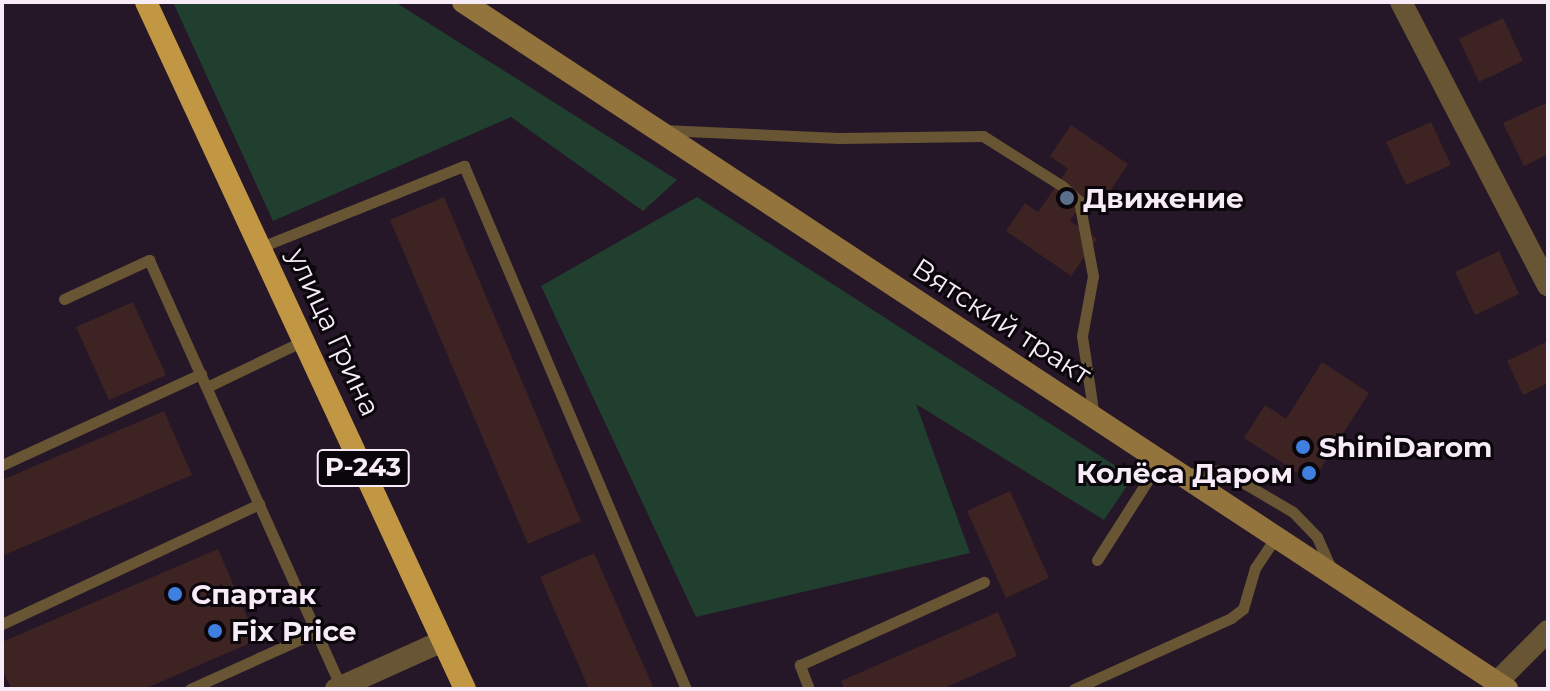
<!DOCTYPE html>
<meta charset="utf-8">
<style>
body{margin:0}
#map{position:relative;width:1550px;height:691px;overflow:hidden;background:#251628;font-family:Montserrat,sans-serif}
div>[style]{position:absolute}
.green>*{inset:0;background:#203f2e}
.building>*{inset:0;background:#3d2422}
.service>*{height:11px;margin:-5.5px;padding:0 5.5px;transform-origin:5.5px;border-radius:5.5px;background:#675533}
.minor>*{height:22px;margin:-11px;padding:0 11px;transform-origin:11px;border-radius:11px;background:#675533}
.secondary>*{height:22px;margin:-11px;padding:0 11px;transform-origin:11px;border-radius:11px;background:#92743c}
.trunk>*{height:22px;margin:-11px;padding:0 11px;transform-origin:11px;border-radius:11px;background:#c29743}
.dots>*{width:22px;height:22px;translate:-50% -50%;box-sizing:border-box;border:4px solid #0b050c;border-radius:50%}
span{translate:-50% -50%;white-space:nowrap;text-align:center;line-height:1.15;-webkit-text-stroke:6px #0b050c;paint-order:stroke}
.shield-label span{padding:2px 6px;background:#0b050c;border:2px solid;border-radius:6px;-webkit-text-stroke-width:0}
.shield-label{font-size:26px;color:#f6ebf7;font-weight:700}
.poi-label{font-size:28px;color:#f6ebf7;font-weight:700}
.left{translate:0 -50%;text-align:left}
.right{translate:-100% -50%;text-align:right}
.street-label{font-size:28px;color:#f6ebf7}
.frame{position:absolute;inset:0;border:4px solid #f6ebf7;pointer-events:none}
</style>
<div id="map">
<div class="green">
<div style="clip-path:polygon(173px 2px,395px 2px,677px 180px,643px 211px,511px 117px,273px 221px)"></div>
<div style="clip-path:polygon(697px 197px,1133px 477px,1104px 520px,916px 404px,970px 553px,696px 617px,541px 286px)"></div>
</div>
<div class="building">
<div style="clip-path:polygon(1503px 18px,1523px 61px,1479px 82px,1459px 39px)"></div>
<div style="clip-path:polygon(1548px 102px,1548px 154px,1524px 166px,1503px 123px)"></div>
<div style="clip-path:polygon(1431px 122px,1451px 165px,1406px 185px,1386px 142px)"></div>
<div style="clip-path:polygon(1071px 125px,1128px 164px,1103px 202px,1089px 193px,1070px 221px,1097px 239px,1071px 276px,1006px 231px,1025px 203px,1038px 212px,1068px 169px,1050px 156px)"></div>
<div style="clip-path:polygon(444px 197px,581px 521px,528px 544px,390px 220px)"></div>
<div style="clip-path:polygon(1499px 251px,1519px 294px,1475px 315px,1455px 272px)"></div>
<div style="clip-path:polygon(133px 302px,166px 375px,109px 400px,76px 327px)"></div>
<div style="clip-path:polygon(1548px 341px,1548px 383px,1523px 395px,1507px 361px)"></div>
<div style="clip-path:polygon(1322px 362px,1369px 393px,1312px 482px,1244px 438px,1265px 405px,1286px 419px)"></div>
<div style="clip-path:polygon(164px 411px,192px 475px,2px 556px,2px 480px)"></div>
<div style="clip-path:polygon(1010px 491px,1049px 578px,1006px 598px,967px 511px)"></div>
<div style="clip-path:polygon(218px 549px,257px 640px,144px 689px,11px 689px,2px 668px,2px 642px)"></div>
<div style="clip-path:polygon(594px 553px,654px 689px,589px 689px,540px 577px)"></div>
<div style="clip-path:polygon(998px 612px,1017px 656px,942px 689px,844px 689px,841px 681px)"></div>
</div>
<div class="service">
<div style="left:663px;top:130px;width:176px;rotate:2.6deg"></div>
<div style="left:839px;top:138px;width:144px;rotate:-0.8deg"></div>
<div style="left:983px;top:136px;width:93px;rotate:32.3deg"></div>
<div style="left:1062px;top:186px;width:23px;rotate:41deg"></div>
<div style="left:1079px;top:201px;width:76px;rotate:79.4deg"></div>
<div style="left:1093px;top:276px;width:61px;rotate:100.4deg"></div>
<div style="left:1082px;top:336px;width:81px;rotate:81.5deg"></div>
<div style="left:261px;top:247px;width:219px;rotate:-21.8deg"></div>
<div style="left:464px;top:166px;width:568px;rotate:67deg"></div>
<div style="left:64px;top:299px;width:94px;rotate:-24.6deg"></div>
<div style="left:149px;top:260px;width:468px;rotate:65.8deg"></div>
<div style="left:207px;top:387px;width:109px;rotate:-25.6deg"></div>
<div style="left:2px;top:465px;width:219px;rotate:-24.6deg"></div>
<div style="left:1185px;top:474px;width:37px;rotate:-6deg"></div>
<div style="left:1222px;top:470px;width:82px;rotate:30.6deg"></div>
<div style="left:1293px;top:512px;width:35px;rotate:46deg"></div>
<div style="left:1317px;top:537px;width:36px;rotate:66deg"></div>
<div style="left:1097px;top:560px;width:117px;rotate:-57.5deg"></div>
<div style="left:2px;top:624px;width:284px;rotate:-25deg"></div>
<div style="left:190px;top:689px;width:138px;rotate:-24.3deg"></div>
<div style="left:809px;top:689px;width:26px;rotate:-111deg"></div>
<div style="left:800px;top:665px;width:202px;rotate:-24.3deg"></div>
<div style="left:1074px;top:689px;width:172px;rotate:-24.3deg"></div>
<div style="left:1231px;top:618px;width:15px;rotate:-37deg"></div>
<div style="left:1243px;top:609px;width:43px;rotate:-73.7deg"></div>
<div style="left:1255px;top:568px;width:37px;rotate:-56deg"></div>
</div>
<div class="minor">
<div style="left:1401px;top:2px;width:319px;rotate:62.6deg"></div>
<div style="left:1497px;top:682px;width:72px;rotate:-45deg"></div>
<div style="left:336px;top:689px;width:117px;rotate:-24.2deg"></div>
</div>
<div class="secondary">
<div style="left:463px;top:2px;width:1250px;rotate:33.35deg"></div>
</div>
<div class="trunk">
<div style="left:146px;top:2px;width:757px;rotate:65.09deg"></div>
</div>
<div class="dots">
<div style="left:1067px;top:198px;background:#5c6f8a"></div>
<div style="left:1303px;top:447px;background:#3f7fe0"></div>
<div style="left:1309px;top:473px;background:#3f7fe0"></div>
<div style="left:175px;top:594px;background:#3f7fe0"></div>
<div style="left:215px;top:631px;background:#3f7fe0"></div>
</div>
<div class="shield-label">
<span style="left:363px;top:468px">Р-243</span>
</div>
<div class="poi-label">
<span class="left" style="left:1083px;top:198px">Движение</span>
<span class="left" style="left:1319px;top:447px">ShiniDarom</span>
<span class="right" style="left:1293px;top:473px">Колёса Даром</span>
<span class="left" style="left:191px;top:594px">Спартак</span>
<span class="left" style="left:231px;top:631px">Fix Price</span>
</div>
<div class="street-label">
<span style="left:1002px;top:321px;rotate:33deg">Вятский тракт</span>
<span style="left:334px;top:332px;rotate:65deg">улица Грина</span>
</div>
<div class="frame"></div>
</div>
